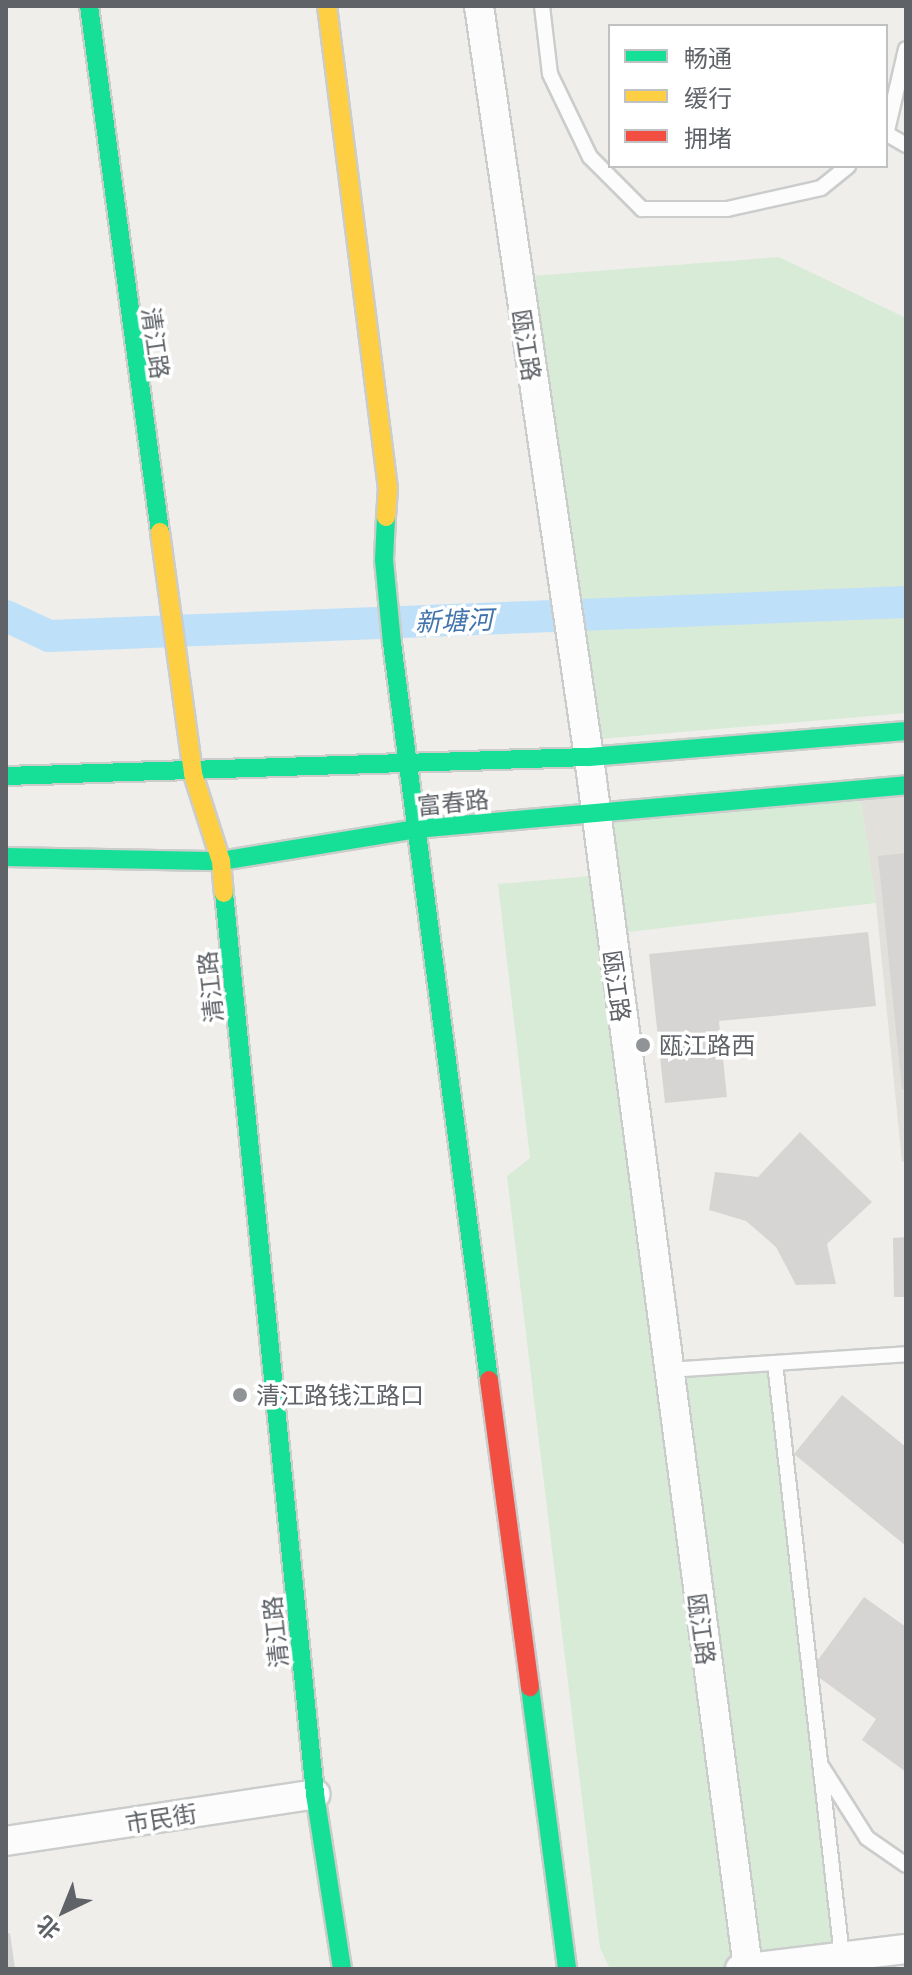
<!DOCTYPE html>
<meta charset="utf-8">
<style>
body{margin:0}
#map{position:relative;width:912px;height:1975px;overflow:hidden;background:#efeeea;font-family:"Exo 2","Noto Sans SC",sans-serif}
div>[style]{position:absolute}
.education>*{inset:0;background:#e2e0da}
.green>*{inset:0;background:#d8ebd6}
.canal>*{height:32px;margin:-16px;padding:0 16px;transform-origin:16px;border-radius:16px;background:#bfe0f9}
.building>*{inset:0;background:#d6d5d3}
.roads{filter:drop-shadow(2px 0 #cbcccc) drop-shadow(-2px 0 #cbcccc) drop-shadow(0 2px #cbcccc) drop-shadow(0 -2px #cbcccc)}
.lane>*{height:14px;margin:-7px;padding:0 7px;transform-origin:7px;border-radius:7px;background:#fdfcfc}
.street>*{height:28px;margin:-14px;padding:0 14px;transform-origin:14px;border-radius:14px;background:#fdfcfc}
.fast>*{height:18px;margin:-9px;padding:0 9px;transform-origin:9px;border-radius:9px;background:#16e098}
.slow>*{height:18px;margin:-9px;padding:0 9px;transform-origin:9px;border-radius:9px;background:#ffcf43}
.jam>*{height:18px;margin:-9px;padding:0 9px;transform-origin:9px;border-radius:9px;background:#f24e42}
.dots>*{width:22px;height:22px;translate:-50% -50%;box-sizing:border-box;border:4px solid #fff;border-radius:50%}
span{translate:-50% -50%;white-space:nowrap;text-align:center;line-height:1.15;-webkit-text-stroke:7px #fff;paint-order:stroke}
.street-label{font-size:24px;color:#5f6368}
.poi-label{font-size:24px;color:#5f6368}
.left{translate:0 -50%;text-align:left}
.water-label{font-size:26px;color:#4174aa;font-style:italic}
.frame{position:absolute;inset:0;border:8px solid #5f6368;pointer-events:none}
.legend{position:absolute;left:608px;top:24px;width:280px;height:144px;box-sizing:border-box;background:#fff;border:2px solid #bfc1c3;margin:0;padding:10px 14px;list-style:none;font-size:24px;color:#5f6368}
.legend li{display:flex;align-items:center;gap:16px;height:40px}
.legend b{width:40px;border:2px solid #bfc1c3}
.north{position:absolute;left:24px;top:1871px;width:80px;height:80px;-webkit-text-stroke:6px #fff;paint-order:stroke;rotate:223deg;font-size:22px;font-weight:700;line-height:32px;text-align:center;color:#5f6368}
.north::after{content:'';display:block;margin:auto;width:28px;height:36px;background:#5f6368;clip-path:polygon(50% 0,100% 100%,50% 72%,0 100%)}
</style>
<div id="map">
<div class="education">
<div style="clip-path:polygon(906px 785px,906px 1162px,902px 1162px,876px 903px,859px 790px)"></div>
</div>
<div class="green">
<div style="clip-path:polygon(779px 257px,906px 318px,906px 713px,599px 739px,530px 276px)"></div>
<div style="clip-path:polygon(859px 790px,876px 903px,611px 934px,668px 1369px,775px 1363px,842px 1957px,747px 1969px,610px 1969px,600px 1948px,507px 1176px,530px 1158px,498px 884px,602px 875px,594px 810px)"></div>
</div>
<div class="canal">
<div style="left:6px;top:616px;width:47px;rotate:24.9deg"></div>
<div style="left:49px;top:636px;width:858px;rotate:-2.27deg"></div>
</div>
<div class="building">
<div style="clip-path:polygon(906px 853px,906px 1089px,902px 1089px,878px 856px)"></div>
<div style="clip-path:polygon(868px 932px,876px 1006px,719px 1021px,727px 1097px,665px 1103px,649px 954px)"></div>
<div style="clip-path:polygon(800px 1132px,872px 1202px,827px 1244px,836px 1284px,796px 1285px,776px 1247px,746px 1221px,709px 1210px,715px 1172px,758px 1177px)"></div>
<div style="clip-path:polygon(906px 1237px,906px 1297px,894px 1297px,893px 1238px)"></div>
<div style="clip-path:polygon(842px 1395px,906px 1447px,906px 1546px,794px 1454px)"></div>
<div style="clip-path:polygon(864px 1597px,906px 1627px,906px 1772px,862px 1740px,876px 1719px,810px 1671px)"></div>
<div style="clip-path:polygon(10px 1933px,15px 1969px,6px 1969px,6px 1934px)"></div>
</div>
<div class="roads">
<div class="lane">
<div style="left:542px;top:6px;width:68px;rotate:83.3deg"></div>
<div style="left:550px;top:74px;width:92px;rotate:64.3deg"></div>
<div style="left:590px;top:157px;width:74px;rotate:45deg"></div>
<div style="left:642px;top:209px;width:85px"></div>
<div style="left:727px;top:209px;width:96px;rotate:-12.6deg"></div>
<div style="left:821px;top:188px;width:35px;rotate:-39deg"></div>
<div style="left:887px;top:134px;width:22px;rotate:30deg"></div>
<div style="left:886px;top:135px;width:88px;rotate:-76.9deg"></div>
<div style="left:775px;top:1363px;width:598px;rotate:83.56deg"></div>
<div style="left:668px;top:1370px;width:239px;rotate:-3.8deg"></div>
<div style="left:822px;top:1767px;width:84px;rotate:57.6deg"></div>
<div style="left:867px;top:1838px;width:47px;rotate:34.7deg"></div>
</div>
<div class="street">
<div style="left:479px;top:6px;width:759px;rotate:81.67deg"></div>
<div style="left:589px;top:757px;width:1221px;rotate:82.52deg"></div>
<div style="left:6px;top:1841px;width:313px;rotate:-8.6deg"></div>
<div style="left:740px;top:1969px;width:167px;rotate:-6.9deg"></div>
</div>
<div class="fast">
<div style="left:89px;top:6px;width:531px;rotate:82.31deg"></div>
<div style="left:386px;top:517px;width:43px;rotate:92.7deg"></div>
<div style="left:384px;top:560px;width:83px;rotate:84.5deg"></div>
<div style="left:392px;top:643px;width:743px;rotate:82.5deg"></div>
<div style="left:6px;top:776px;width:583px;rotate:-1.87deg"></div>
<div style="left:589px;top:757px;width:318px;rotate:-4.7deg"></div>
<div style="left:6px;top:857px;width:215px;rotate:1.1deg"></div>
<div style="left:221px;top:861px;width:198px;rotate:-9.3deg"></div>
<div style="left:416px;top:829px;width:492px;rotate:-5.1deg"></div>
<div style="left:224px;top:893px;width:906px;rotate:84.23deg"></div>
<div style="left:315px;top:1794px;width:177px;rotate:81.2deg"></div>
<div style="left:530px;top:1687px;width:284px;rotate:82.5deg"></div>
</div>
<div class="slow">
<div style="left:327px;top:6px;width:486px;rotate:82.8deg"></div>
<div style="left:388px;top:488px;width:29px;rotate:94deg"></div>
<div style="left:160px;top:532px;width:244px;rotate:82.2deg"></div>
<div style="left:193px;top:774px;width:91px;rotate:72.2deg"></div>
<div style="left:221px;top:861px;width:32px;rotate:85deg"></div>
</div>
<div class="jam">
<div style="left:489px;top:1380px;width:310px;rotate:82.4deg"></div>
</div>
</div>
<div class="dots">
<div style="left:643px;top:1045px;background:#919496"></div>
<div style="left:240px;top:1395px;background:#919496"></div>
</div>
<div class="street-label">
<span style="left:156px;top:343px;rotate:82deg">清江路</span>
<span style="left:527px;top:345px;rotate:81deg">瓯江路</span>
<span style="left:453px;top:802px;rotate:-6deg">富春路</span>
<span style="left:617px;top:986px;rotate:82deg">瓯江路</span>
<span style="left:210px;top:987px;rotate:-96deg">清江路</span>
<span style="left:702px;top:1629px;rotate:82deg">瓯江路</span>
<span style="left:275px;top:1632px;rotate:-96deg">清江路</span>
<span style="left:161px;top:1818px;rotate:-9deg">市民街</span>
</div>
<div class="poi-label">
<span class="left" style="left:659px;top:1045px">瓯江路西</span>
<span class="left" style="left:256px;top:1395px">清江路钱江路口</span>
</div>
<div class="water-label">
<span style="left:454px;top:620px;rotate:-2deg">新塘河</span>
</div>
<div class="frame"></div>
<ul class="legend">
<li><b style="height:10px;background:#16e098"></b>畅通</li>
<li><b style="height:10px;background:#ffcf43"></b>缓行</li>
<li><b style="height:10px;background:#f24e42"></b>拥堵</li>
</ul>
<div class="north">北</div>
</div>
